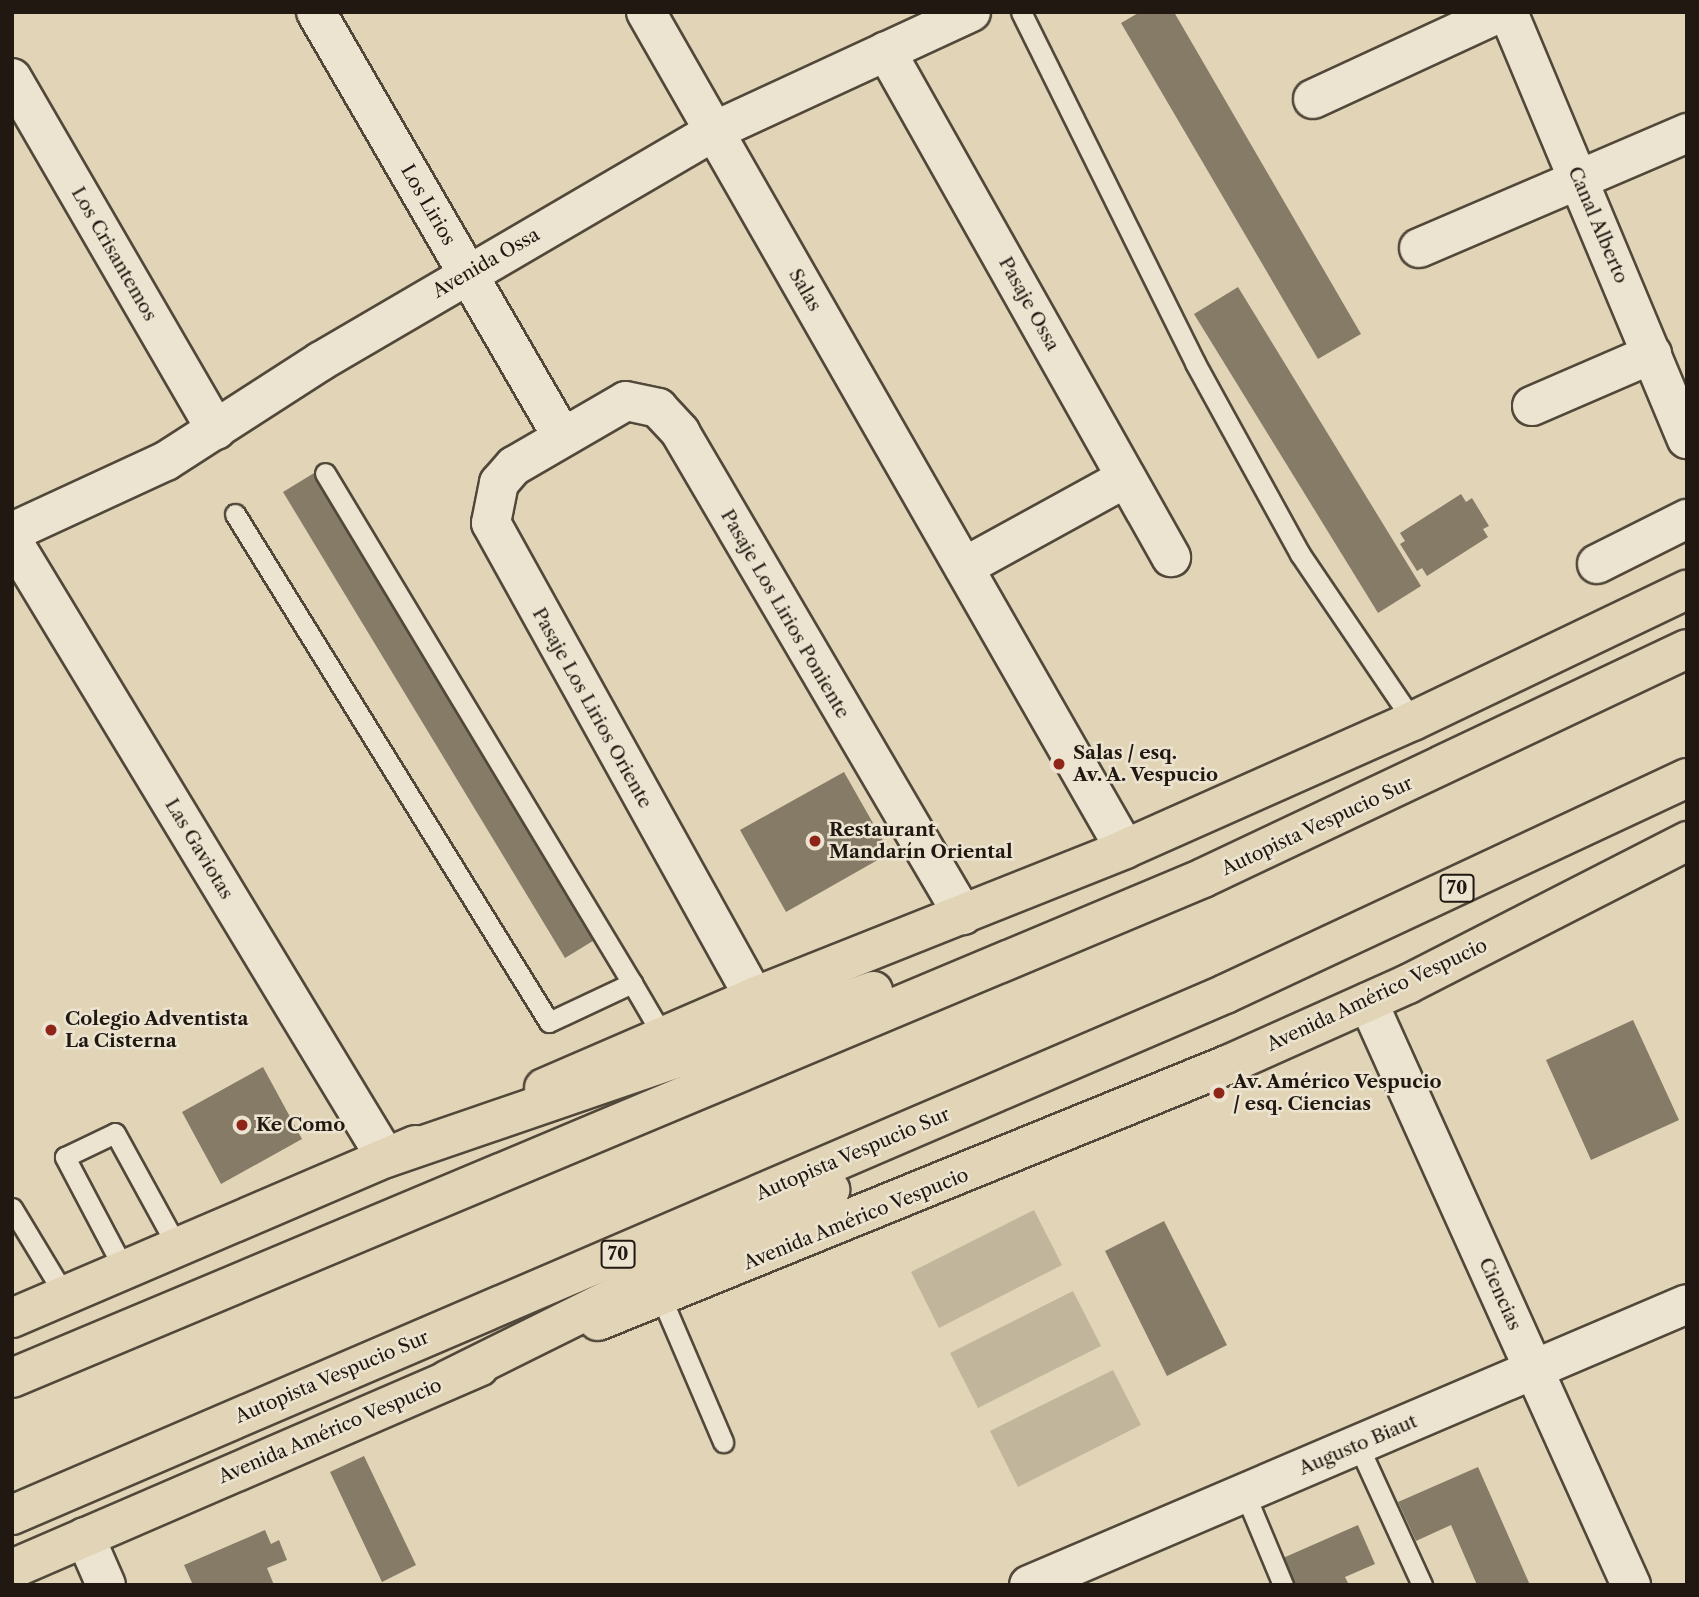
<!DOCTYPE html>
<meta charset="utf-8">
<style>
body{margin:0}
#map{position:relative;width:1699px;height:1597px;overflow:hidden;background:#e2d5b7;font-family:"Libre Caslon Text",serif}
div>[style]{position:absolute}
.green>*{inset:0;background:#c1b59b}
.building>*{inset:0;background:#857b67}
.roads{filter:drop-shadow(2px 0 #51483a) drop-shadow(-2px 0 #51483a) drop-shadow(0 2px #51483a) drop-shadow(0 -2px #51483a)}
.lane>*{height:19px;margin:-9.5px;padding:0 9.5px;transform-origin:9.5px;border-radius:9.5px;background:#ece4d0}
.street>*{height:38px;margin:-19px;padding:0 19px;transform-origin:19px;border-radius:19px;background:#ece4d0}
.primary>*{height:38px;margin:-19px;padding:0 19px;transform-origin:19px;border-radius:19px;background:#e2d5b7}
.highway>*{height:38px;margin:-19px;padding:0 19px;transform-origin:19px;border-radius:19px;background:#e2d5b7}
.dots>*{width:19px;height:19px;translate:-50% -50%;box-sizing:border-box;border:4px solid #ece4d0;border-radius:50%}
span{translate:-50% -50%;white-space:nowrap;text-align:center;line-height:1.15;-webkit-text-stroke:5px #ece4d0;paint-order:stroke}
.shield-label span{padding:2px 5px;background:#ece4d0;border:2px solid;border-radius:5px;-webkit-text-stroke-width:0}
.shield-label{font-size:18px;color:#211911;font-weight:700}
.street-label{font-size:19px;color:#211911}
.poi-label{font-size:19px;color:#211911;font-weight:700}
.left{translate:0 -50%;text-align:left}
.frame{position:absolute;inset:0;border:14px solid #211911;pointer-events:none}
</style>
<div id="map">
<div class="green">
<div style="clip-path:polygon(1034px 1210px,1062px 1265px,939px 1328px,911px 1272px)"></div>
<div style="clip-path:polygon(1073px 1291px,1101px 1346px,978px 1408px,950px 1353px)"></div>
<div style="clip-path:polygon(1113px 1370px,1141px 1425px,1018px 1487px,990px 1431px)"></div>
</div>
<div class="building">
<div style="clip-path:polygon(1140px 12px,1174px 12px,1361px 334px,1318px 359px,1121px 23px)"></div>
<div style="clip-path:polygon(1238px 287px,1421px 586px,1378px 613px,1194px 314px)"></div>
<div style="clip-path:polygon(319px 470px,601px 936px,565px 958px,283px 492px)"></div>
<div style="clip-path:polygon(1461px 494px,1466px 502px,1472px 498px,1489px 526px,1483px 529px,1488px 537px,1427px 576px,1422px 568px,1417px 571px,1400px 544px,1405px 541px,1400px 533px)"></div>
<div style="clip-path:polygon(844px 772px,890px 853px,786px 912px,740px 830px)"></div>
<div style="clip-path:polygon(1633px 1020px,1679px 1120px,1591px 1160px,1546px 1060px)"></div>
<div style="clip-path:polygon(263px 1067px,302px 1139px,221px 1184px,182px 1112px)"></div>
<div style="clip-path:polygon(1164px 1221px,1227px 1345px,1167px 1376px,1105px 1251px)"></div>
<div style="clip-path:polygon(364px 1456px,416px 1565px,382px 1582px,330px 1472px)"></div>
<div style="clip-path:polygon(1478px 1467px,1530px 1585px,1477px 1585px,1451px 1525px,1416px 1541px,1398px 1502px)"></div>
<div style="clip-path:polygon(1358px 1525px,1375px 1564px,1345px 1577px,1349px 1585px,1295px 1585px,1283px 1558px)"></div>
<div style="clip-path:polygon(265px 1530px,271px 1544px,279px 1540px,287px 1560px,267px 1568px,274px 1585px,193px 1585px,184px 1565px)"></div>
</div>
<div class="roads">
<div class="lane">
<div style="left:1021px;top:12px;width:392px;rotate:63.6deg"></div>
<div style="left:1195px;top:363px;width:218px;rotate:61.2deg"></div>
<div style="left:1300px;top:554px;width:202px;rotate:55.9deg"></div>
<div style="left:235px;top:514px;width:597px;rotate:58.28deg"></div>
<div style="left:549px;top:1022px;width:92px;rotate:-25.2deg"></div>
<div style="left:632px;top:983px;width:595px;rotate:-121.05deg"></div>
<div style="left:632px;top:983px;width:61px;rotate:59.7deg"></div>
<div style="left:12px;top:1208px;width:103px;rotate:58.9deg"></div>
<div style="left:125px;top:1271px;width:129px;rotate:-117.8deg"></div>
<div style="left:65px;top:1157px;width:55px;rotate:-25.6deg"></div>
<div style="left:115px;top:1133px;width:131px;rotate:61.3deg"></div>
<div style="left:661px;top:1297px;width:158px;rotate:66.8deg"></div>
<div style="left:1358px;top:1445px;width:154px;rotate:65.4deg"></div>
<div style="left:1245px;top:1494px;width:99px;rotate:67.3deg"></div>
</div>
<div class="street">
<div style="left:316px;top:12px;width:489px;rotate:59.9deg"></div>
<div style="left:646px;top:12px;width:964px;rotate:60.22deg"></div>
<div style="left:1508px;top:12px;width:463px;rotate:67.3deg"></div>
<div style="left:886px;top:51px;width:581px;rotate:60.61deg"></div>
<div style="left:12px;top:78px;width:407px;rotate:59.9deg"></div>
<div style="left:1313px;top:99px;width:207px;rotate:-24.8deg"></div>
<div style="left:1419px;top:248px;width:292px;rotate:-23.2deg"></div>
<div style="left:1532px;top:406px;width:131px;rotate:-23.4deg"></div>
<div style="left:12px;top:532px;width:170px;rotate:-24.8deg"></div>
<div style="left:166px;top:461px;width:184px;rotate:-32.8deg"></div>
<div style="left:321px;top:361px;width:455px;rotate:-30.3deg"></div>
<div style="left:714px;top:131px;width:283px;rotate:-24.8deg"></div>
<div style="left:12px;top:540px;width:722px;rotate:58.82deg"></div>
<div style="left:1597px;top:564px;width:101px;rotate:-26.6deg"></div>
<div style="left:964px;top:567px;width:185px;rotate:-28.8deg"></div>
<div style="left:754px;top:997px;width:542px;rotate:-119.02deg"></div>
<div style="left:491px;top:523px;width:41px;rotate:-78.7deg"></div>
<div style="left:499px;top:483px;width:23px;rotate:-49deg"></div>
<div style="left:514px;top:466px;width:129px;rotate:-30.1deg"></div>
<div style="left:626px;top:401px;width:33px;rotate:12deg"></div>
<div style="left:658px;top:408px;width:33px;rotate:47deg"></div>
<div style="left:680px;top:432px;width:560px;rotate:59.63deg"></div>
<div style="left:1368px;top:1002px;width:640px;rotate:65.72deg"></div>
<div style="left:85px;top:1537px;width:52px;rotate:66.4deg"></div>
<div style="left:1029px;top:1585px;width:715px;rotate:-23.12deg"></div>
</div>
<div class="primary">
<div style="left:544px;top:1088px;width:229px;rotate:-23.4deg"></div>
<div style="left:754px;top:997px;width:399px;rotate:-21.7deg"></div>
<div style="left:1125px;top:849px;width:315px;rotate:-24deg"></div>
<div style="left:1413px;top:721px;width:304px;rotate:-25.6deg"></div>
<div style="left:12px;top:1318px;width:439px;rotate:-23.2deg"></div>
<div style="left:598px;top:1321px;width:679px;rotate:-22.15deg"></div>
<div style="left:1227px;top:1065px;width:198px;rotate:-24.1deg"></div>
<div style="left:1408px;top:984px;width:314px;rotate:-27.1deg"></div>
<div style="left:12px;top:1569px;width:509px;rotate:-23.39deg"></div>
</div>
<div class="highway">
<div style="left:386px;top:1158px;width:515px;rotate:-18.93deg"></div>
<div style="left:12px;top:1378px;width:1292px;rotate:-22.77deg"></div>
<div style="left:1203px;top:878px;width:535px;rotate:-25.32deg"></div>
<div style="left:447px;top:1380px;width:428px;rotate:-26.4deg"></div>
<div style="left:12px;top:1515px;width:1320px;rotate:-23.24deg"></div>
<div style="left:1225px;top:994px;width:510px;rotate:-25.06deg"></div>
</div>
</div>
<div class="dots">
<div style="left:1059px;top:764px;background:#8f2418"></div>
<div style="left:815px;top:841px;background:#8f2418"></div>
<div style="left:51px;top:1030px;background:#8f2418"></div>
<div style="left:1219px;top:1093px;background:#8f2418"></div>
<div style="left:242px;top:1125px;background:#8f2418"></div>
</div>
<div class="shield-label">
<span style="left:1457px;top:888px">70</span>
<span style="left:618px;top:1254px">70</span>
</div>
<div class="street-label">
<span style="left:428px;top:205px;rotate:60deg">Los Lirios</span>
<span style="left:1598px;top:225px;rotate:67deg">Canal Alberto</span>
<span style="left:114px;top:254px;rotate:60deg">Los Crisantemos</span>
<span style="left:486px;top:263px;rotate:-30deg">Avenida Ossa</span>
<span style="left:805px;top:290px;rotate:60deg">Salas</span>
<span style="left:1029px;top:304px;rotate:61deg">Pasaje Ossa</span>
<span style="left:785px;top:614px;rotate:60deg">Pasaje Los Lirios Poniente</span>
<span style="left:592px;top:708px;rotate:61deg">Pasaje Los Lirios Oriente</span>
<span style="left:1317px;top:826px;rotate:-25deg">Autopista Vespucio Sur</span>
<span style="left:199px;top:849px;rotate:59deg">Las Gaviotas</span>
<span style="left:1377px;top:995px;rotate:-25deg">Avenida Américo Vespucio</span>
<span style="left:853px;top:1154px;rotate:-23deg">Autopista Vespucio Sur</span>
<span style="left:856px;top:1219px;rotate:-22deg">Avenida Américo Vespucio</span>
<span style="left:1500px;top:1294px;rotate:66deg">Ciencias</span>
<span style="left:332px;top:1377px;rotate:-23deg">Autopista Vespucio Sur</span>
<span style="left:330px;top:1431px;rotate:-23deg">Avenida Américo Vespucio</span>
<span style="left:1358px;top:1445px;rotate:-23deg">Augusto Biaut</span>
</div>
<div class="poi-label">
<span class="left" style="left:1073px;top:764px">Salas / esq.<br>Av. A. Vespucio</span>
<span class="left" style="left:829px;top:841px">Restaurant<br>Mandarín Oriental</span>
<span class="left" style="left:65px;top:1030px">Colegio Adventista<br>La Cisterna</span>
<span class="left" style="left:1233px;top:1093px">Av. Américo Vespucio<br>/ esq. Ciencias</span>
<span class="left" style="left:256px;top:1125px">Ke Como</span>
</div>
<div class="frame"></div>
</div>
